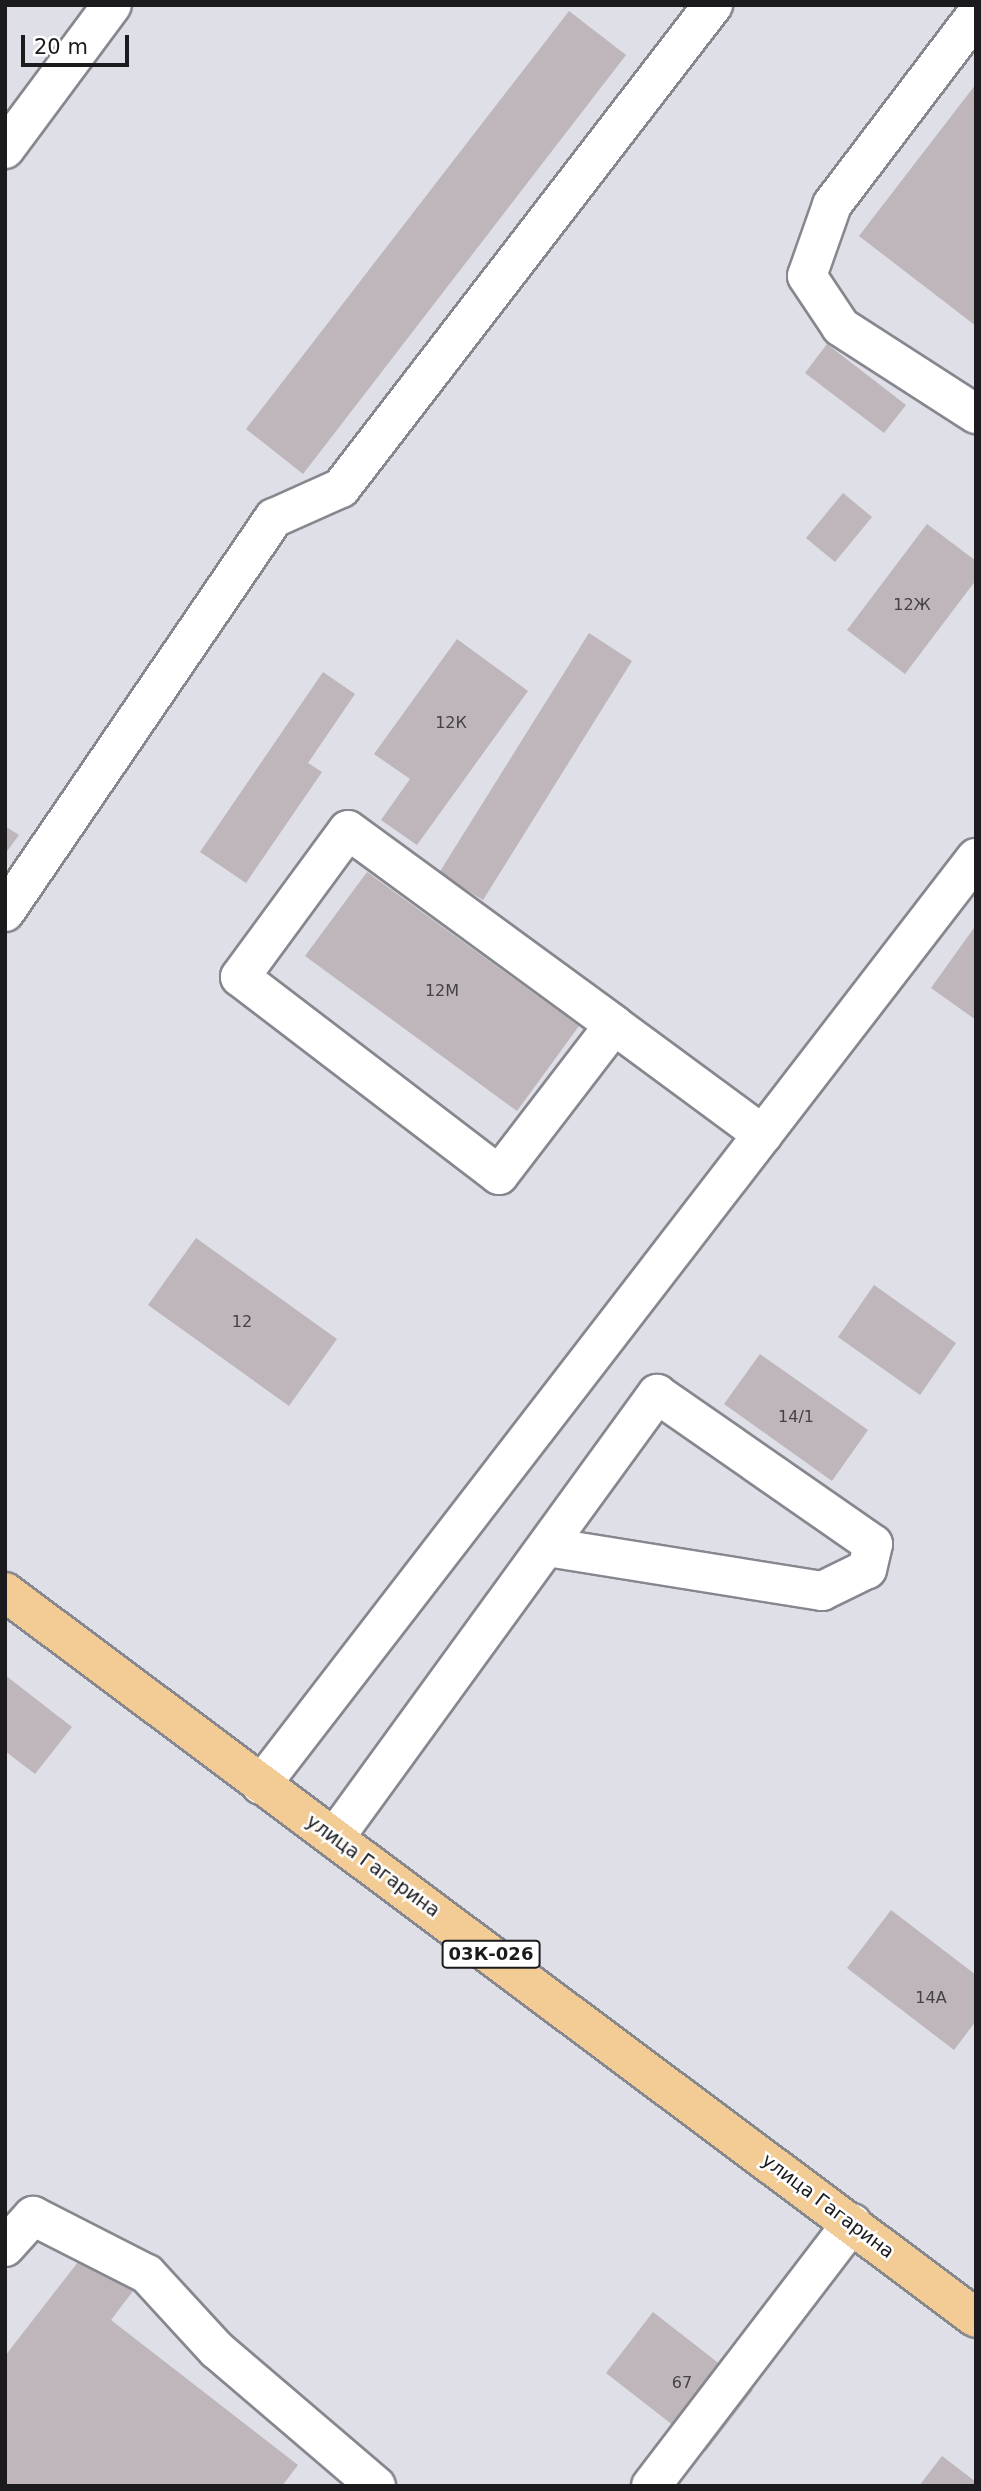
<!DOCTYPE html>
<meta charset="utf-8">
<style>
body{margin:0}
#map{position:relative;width:981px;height:2491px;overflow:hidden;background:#dedfe7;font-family:"DejaVu Sans",sans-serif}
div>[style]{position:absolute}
.building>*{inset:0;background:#beb6bb}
.roads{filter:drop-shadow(2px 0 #87878f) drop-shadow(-2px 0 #87878f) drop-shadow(0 2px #87878f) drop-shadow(0 -2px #87878f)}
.minor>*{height:38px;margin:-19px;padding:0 19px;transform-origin:19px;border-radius:19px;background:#fff}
.major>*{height:38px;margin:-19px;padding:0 19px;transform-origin:19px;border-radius:19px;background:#f2cb95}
span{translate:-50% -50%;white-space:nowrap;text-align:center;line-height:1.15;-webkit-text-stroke:5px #fff;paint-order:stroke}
.number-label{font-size:16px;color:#444245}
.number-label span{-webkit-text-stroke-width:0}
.shield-label span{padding:2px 5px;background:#fff;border:2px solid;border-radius:5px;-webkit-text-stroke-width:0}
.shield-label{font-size:18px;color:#1b1b1e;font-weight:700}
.street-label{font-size:19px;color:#1b1b1e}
.frame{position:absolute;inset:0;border:7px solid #1b1b1e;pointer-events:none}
.scale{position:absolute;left:21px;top:35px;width:108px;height:32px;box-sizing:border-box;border:4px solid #1b1b1e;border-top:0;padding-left:9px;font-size:21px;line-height:24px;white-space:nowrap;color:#1b1b1e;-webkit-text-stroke:5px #fff;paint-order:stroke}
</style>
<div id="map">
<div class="building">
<div style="clip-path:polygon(569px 11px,626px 55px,303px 474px,246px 429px)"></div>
<div style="clip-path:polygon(976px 84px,976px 326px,859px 236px)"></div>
<div style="clip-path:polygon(827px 344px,906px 405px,884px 433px,805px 373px)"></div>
<div style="clip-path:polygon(843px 493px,872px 517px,835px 562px,806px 538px)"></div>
<div style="clip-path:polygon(927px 524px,976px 561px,976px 580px,905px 674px,847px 630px)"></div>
<div style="clip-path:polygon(589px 633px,632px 661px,483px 900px,439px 873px)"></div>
<div style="clip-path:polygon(457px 639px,528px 691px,417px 845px,381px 820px,410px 779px,374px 754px)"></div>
<div style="clip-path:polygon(323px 672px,355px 694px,308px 763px,322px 772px,246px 883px,200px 852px)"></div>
<div style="clip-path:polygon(5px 826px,19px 835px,5px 854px)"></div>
<div style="clip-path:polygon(367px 872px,579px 1026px,517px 1111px,305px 956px)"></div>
<div style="clip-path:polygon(976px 925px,976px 1020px,931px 988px)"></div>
<div style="clip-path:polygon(196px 1238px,337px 1339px,289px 1406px,148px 1305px)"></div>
<div style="clip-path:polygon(874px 1285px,956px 1343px,920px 1395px,838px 1337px)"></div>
<div style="clip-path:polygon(760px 1354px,868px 1430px,832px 1481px,724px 1404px)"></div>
<div style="clip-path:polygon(5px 1675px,72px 1727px,35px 1774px,5px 1751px)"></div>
<div style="clip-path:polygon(891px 1910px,976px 1975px,976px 2021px,954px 2050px,847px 1968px)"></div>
<div style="clip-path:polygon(85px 2253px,133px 2291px,111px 2320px,298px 2465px,282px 2486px,5px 2486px,5px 2356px)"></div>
<div style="clip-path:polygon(653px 2312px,753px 2390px,706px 2451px,606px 2373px)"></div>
<div style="clip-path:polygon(942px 2456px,976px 2482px,976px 2486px,919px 2486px)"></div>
</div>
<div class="roads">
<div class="minor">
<div style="left:976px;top:15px;width:238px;rotate:127.2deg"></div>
<div style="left:832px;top:205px;width:75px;rotate:109.4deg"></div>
<div style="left:807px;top:276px;width:61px;rotate:56.3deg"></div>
<div style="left:841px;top:327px;width:161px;rotate:32.8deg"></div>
<div style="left:5px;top:149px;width:179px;rotate:-53.4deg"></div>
<div style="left:5px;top:912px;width:477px;rotate:-55.7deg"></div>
<div style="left:274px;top:518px;width:73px;rotate:-24.1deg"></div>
<div style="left:341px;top:488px;width:610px;rotate:-52.4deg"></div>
<div style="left:614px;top:1025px;width:189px;rotate:127.5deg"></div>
<div style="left:499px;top:1175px;width:326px;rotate:-142.6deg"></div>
<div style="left:240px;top:977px;width:182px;rotate:-53.7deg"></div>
<div style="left:348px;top:830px;width:330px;rotate:36.2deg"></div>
<div style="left:614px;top:1025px;width:185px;rotate:36.4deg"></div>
<div style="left:261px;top:1785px;width:1171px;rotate:-52.36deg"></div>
<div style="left:335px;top:1837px;width:548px;rotate:-53.99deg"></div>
<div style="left:657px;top:1394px;width:263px;rotate:34.8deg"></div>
<div style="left:873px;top:1544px;width:26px;rotate:103deg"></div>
<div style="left:867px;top:1569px;width:50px;rotate:153.9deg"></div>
<div style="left:822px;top:1591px;width:278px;rotate:-170.9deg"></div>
<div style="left:5px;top:2247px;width:42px;rotate:-47.9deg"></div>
<div style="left:33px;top:2216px;width:128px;rotate:27deg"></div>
<div style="left:147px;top:2274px;width:103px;rotate:47.4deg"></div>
<div style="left:217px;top:2350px;width:209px;rotate:40.5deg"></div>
<div style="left:651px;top:2486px;width:331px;rotate:-52.6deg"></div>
</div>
<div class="major">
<div style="left:5px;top:1592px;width:1212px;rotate:36.78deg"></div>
</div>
</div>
<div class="number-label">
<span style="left:912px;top:605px">12Ж</span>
<span style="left:451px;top:723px">12К</span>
<span style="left:442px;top:991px">12М</span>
<span style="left:242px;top:1322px">12</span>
<span style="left:796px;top:1417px">14/1</span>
<span style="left:931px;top:1998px">14А</span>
<span style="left:682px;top:2383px">67</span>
</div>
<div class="shield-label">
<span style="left:491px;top:1954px">03К-026</span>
</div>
<div class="street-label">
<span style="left:373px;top:1866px;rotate:36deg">улица Гагарина</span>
<span style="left:828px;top:2206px;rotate:37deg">улица Гагарина</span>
</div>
<div class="frame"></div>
<div class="scale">20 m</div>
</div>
